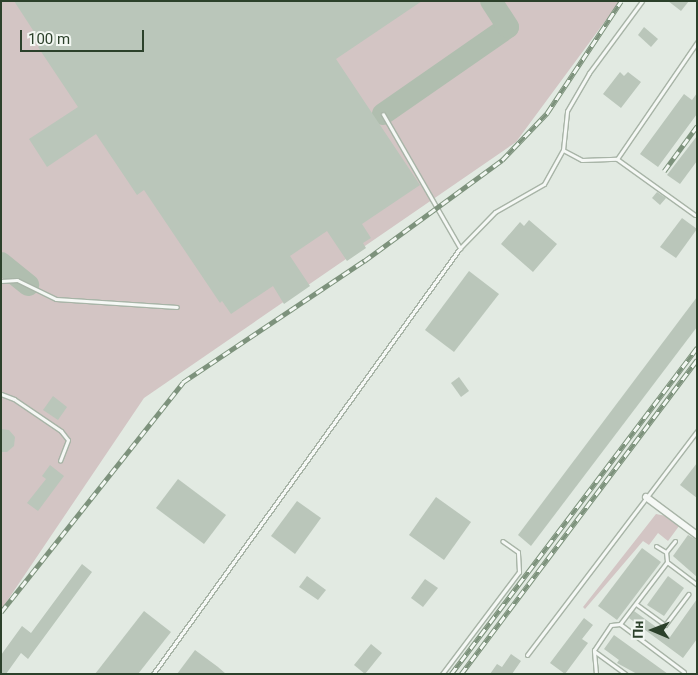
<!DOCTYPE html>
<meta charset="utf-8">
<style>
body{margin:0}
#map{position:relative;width:698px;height:675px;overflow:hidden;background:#e2eae2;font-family:Roboto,sans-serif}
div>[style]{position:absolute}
.green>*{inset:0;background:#d3c5c4}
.taxiway>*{height:22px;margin:-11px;padding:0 11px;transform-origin:11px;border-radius:11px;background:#b0beaf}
.building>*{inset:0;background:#bac6ba}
.roads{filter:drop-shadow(1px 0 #a8b4a7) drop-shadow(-1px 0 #a8b4a7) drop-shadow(0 1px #a8b4a7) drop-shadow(0 -1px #a8b4a7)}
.service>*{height:3px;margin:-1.5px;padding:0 1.5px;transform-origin:1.5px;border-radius:1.5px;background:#f5f8f5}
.minor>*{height:6px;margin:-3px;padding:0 3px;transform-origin:3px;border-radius:3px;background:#f5f8f5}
.rail>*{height:4.5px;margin-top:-2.25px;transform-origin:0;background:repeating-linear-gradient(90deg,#f2f7f2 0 8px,#7d927c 0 16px);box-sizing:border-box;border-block:1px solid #7d927c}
span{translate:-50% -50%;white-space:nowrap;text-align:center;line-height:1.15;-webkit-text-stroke:4px #f2f7f2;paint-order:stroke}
.frame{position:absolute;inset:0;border:2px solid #2c412b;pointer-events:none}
.north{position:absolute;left:628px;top:605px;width:50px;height:50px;-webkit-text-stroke:4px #f2f7f2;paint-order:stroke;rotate:271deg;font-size:14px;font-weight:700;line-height:20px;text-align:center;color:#2c412b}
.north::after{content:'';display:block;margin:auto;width:18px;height:22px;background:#2c412b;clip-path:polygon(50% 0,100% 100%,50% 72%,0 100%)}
.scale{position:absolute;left:20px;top:30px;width:124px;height:22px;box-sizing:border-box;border:2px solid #2c412b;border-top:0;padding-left:6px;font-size:15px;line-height:18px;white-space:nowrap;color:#2c412b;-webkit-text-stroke:4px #f2f7f2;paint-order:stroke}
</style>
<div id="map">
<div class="green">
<div style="clip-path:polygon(1px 1px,620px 1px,516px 142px,144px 398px,1px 610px)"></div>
<div style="clip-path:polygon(656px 514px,666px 516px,679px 526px,668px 541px,658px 533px,649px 545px,643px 541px,585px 609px,583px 607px)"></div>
</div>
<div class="taxiway">
<div style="left:383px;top:114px;width:152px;rotate:-34.8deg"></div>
<div style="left:508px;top:27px;width:31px;rotate:-123deg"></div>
<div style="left:1px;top:263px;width:35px;rotate:39deg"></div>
</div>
<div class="building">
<div style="clip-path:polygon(14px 1px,422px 1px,336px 59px,420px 185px,362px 224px,371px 238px,363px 243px,366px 248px,347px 261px,327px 231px,290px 256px,310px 286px,284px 304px,273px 286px,231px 314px,222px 301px,220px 303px,144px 190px,137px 195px,96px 134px,47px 167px,29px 139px,78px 107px,38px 47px,42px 44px)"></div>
<div style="clip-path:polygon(668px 1px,689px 1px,681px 11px)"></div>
<div style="clip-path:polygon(644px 27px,658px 39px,651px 47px,638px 35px)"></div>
<div style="clip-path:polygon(620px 72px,624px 76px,628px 72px,641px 82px,621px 108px,603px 94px)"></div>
<div style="clip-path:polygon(697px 93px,697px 114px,658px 167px,640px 154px,684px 94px,692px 100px)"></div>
<div style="clip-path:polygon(697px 136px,697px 161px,680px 184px,667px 175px)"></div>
<div style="clip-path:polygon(657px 192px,666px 198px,660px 205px,652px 198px)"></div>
<div style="clip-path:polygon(682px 218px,697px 229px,676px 258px,660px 247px)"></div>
<div style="clip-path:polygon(529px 220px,557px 244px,533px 272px,501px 244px,520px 222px,524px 226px)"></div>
<div style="clip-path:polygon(469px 271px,499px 294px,454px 352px,425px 330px)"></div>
<div style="clip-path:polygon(697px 297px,697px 327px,531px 546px,518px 535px)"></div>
<div style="clip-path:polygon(459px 377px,469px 391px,461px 397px,451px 383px)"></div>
<div style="clip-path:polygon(53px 396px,67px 407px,58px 420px,43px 410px)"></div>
<div style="clip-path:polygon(1px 429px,9px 430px,15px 437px,14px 446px,7px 452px,1px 452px)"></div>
<div style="clip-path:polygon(697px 463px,697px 498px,680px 485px)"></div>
<div style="clip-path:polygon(50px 465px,64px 476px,38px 511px,27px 503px,46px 479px,42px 476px)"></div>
<div style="clip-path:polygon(178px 479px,226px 515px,204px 544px,156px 508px)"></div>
<div style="clip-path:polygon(436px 497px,471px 522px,444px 560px,409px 535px)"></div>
<div style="clip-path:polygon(297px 501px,321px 518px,295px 554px,271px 536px)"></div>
<div style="clip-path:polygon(688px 535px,697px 540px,697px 577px,673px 556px)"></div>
<div style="clip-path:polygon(642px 548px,661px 562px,617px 620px,598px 606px)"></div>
<div style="clip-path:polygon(82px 564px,92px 572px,28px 659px,21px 653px,6px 674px,1px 674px,1px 655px,22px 626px,31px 633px)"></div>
<div style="clip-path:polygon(307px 576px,326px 590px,318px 600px,299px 587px)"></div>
<div style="clip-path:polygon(668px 576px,684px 588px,664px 616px,647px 605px)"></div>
<div style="clip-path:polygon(425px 579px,438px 588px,423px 607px,411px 598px)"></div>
<div style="clip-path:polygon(697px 599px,697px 639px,683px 658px,629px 618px,634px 611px,670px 637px)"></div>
<div style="clip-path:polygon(144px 611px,171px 632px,138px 674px,95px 674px)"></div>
<div style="clip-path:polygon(584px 618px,593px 625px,582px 639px,588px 643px,565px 674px,550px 663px)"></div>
<div style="clip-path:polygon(614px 635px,668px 674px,637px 674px,617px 663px,619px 660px,604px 649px)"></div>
<div style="clip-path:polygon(371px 644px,382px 653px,365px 674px,354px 665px)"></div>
<div style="clip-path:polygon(195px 650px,218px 667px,226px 674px,177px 674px)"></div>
<div style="clip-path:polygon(511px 654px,521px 661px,512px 674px,490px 674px,497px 664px,502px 667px)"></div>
</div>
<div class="roads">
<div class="service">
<div style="left:383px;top:114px;width:155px;rotate:60.1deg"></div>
<div style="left:563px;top:150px;width:21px;rotate:28deg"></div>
<div style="left:582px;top:160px;width:35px;rotate:-2deg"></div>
<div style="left:617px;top:159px;width:142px;rotate:-55.6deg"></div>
<div style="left:617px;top:159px;width:96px;rotate:35.7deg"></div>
<div style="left:1px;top:281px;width:16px;rotate:-4deg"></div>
<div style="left:17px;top:280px;width:43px;rotate:26deg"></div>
<div style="left:56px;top:299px;width:121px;rotate:3.8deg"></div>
<div style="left:1px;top:394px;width:14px;rotate:21deg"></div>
<div style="left:14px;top:399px;width:57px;rotate:34.2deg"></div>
<div style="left:61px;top:431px;width:11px;rotate:52deg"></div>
<div style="left:68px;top:440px;width:22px;rotate:111deg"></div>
<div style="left:675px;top:541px;width:14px;rotate:129deg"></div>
<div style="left:666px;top:552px;width:10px;rotate:84deg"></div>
<div style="left:667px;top:562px;width:38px;rotate:37deg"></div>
<div style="left:656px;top:546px;width:12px;rotate:31deg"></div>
<div style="left:667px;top:562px;width:78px;rotate:127.2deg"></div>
<div style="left:620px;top:624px;width:80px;rotate:36.9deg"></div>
<div style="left:636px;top:604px;width:36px;rotate:36deg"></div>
<div style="left:665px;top:625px;width:39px;rotate:-53deg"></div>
<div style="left:594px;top:651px;width:39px;rotate:36deg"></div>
<div style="left:527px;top:655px;width:281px;rotate:-52.8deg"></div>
<div style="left:153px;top:674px;width:525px;rotate:-54.22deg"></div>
<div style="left:460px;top:248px;width:50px;rotate:-45.8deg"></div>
<div style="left:495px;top:212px;width:56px;rotate:-29.7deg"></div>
<div style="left:544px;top:184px;width:39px;rotate:-61deg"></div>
<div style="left:563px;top:150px;width:39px;rotate:-84deg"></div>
<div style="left:567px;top:111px;width:44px;rotate:-59.9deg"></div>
<div style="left:589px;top:73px;width:89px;rotate:-53.6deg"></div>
<div style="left:442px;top:674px;width:128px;rotate:-53deg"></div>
<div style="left:519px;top:572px;width:20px;rotate:-93deg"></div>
<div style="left:518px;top:552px;width:19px;rotate:-145deg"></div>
<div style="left:596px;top:674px;width:24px;rotate:-95deg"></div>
<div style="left:594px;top:650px;width:30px;rotate:-56deg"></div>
<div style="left:611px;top:625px;width:9px;rotate:-6deg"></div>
</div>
<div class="minor">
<div style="left:646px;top:497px;width:64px;rotate:36.7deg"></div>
</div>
</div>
<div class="rail">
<div style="left:664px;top:171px;width:56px;rotate:-53.7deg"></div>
<div style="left:1px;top:612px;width:293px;rotate:-51.6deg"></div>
<div style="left:183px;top:382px;width:218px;rotate:-33.8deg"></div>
<div style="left:364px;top:261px;width:171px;rotate:-36.2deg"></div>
<div style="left:502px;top:160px;width:65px;rotate:-46.2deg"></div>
<div style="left:547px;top:113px;width:134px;rotate:-56.5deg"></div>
<div style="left:451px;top:674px;width:409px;rotate:-53deg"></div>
<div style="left:461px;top:674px;width:393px;rotate:-53.1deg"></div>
</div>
<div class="frame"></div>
<div class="north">Пн</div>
<div class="scale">100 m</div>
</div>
